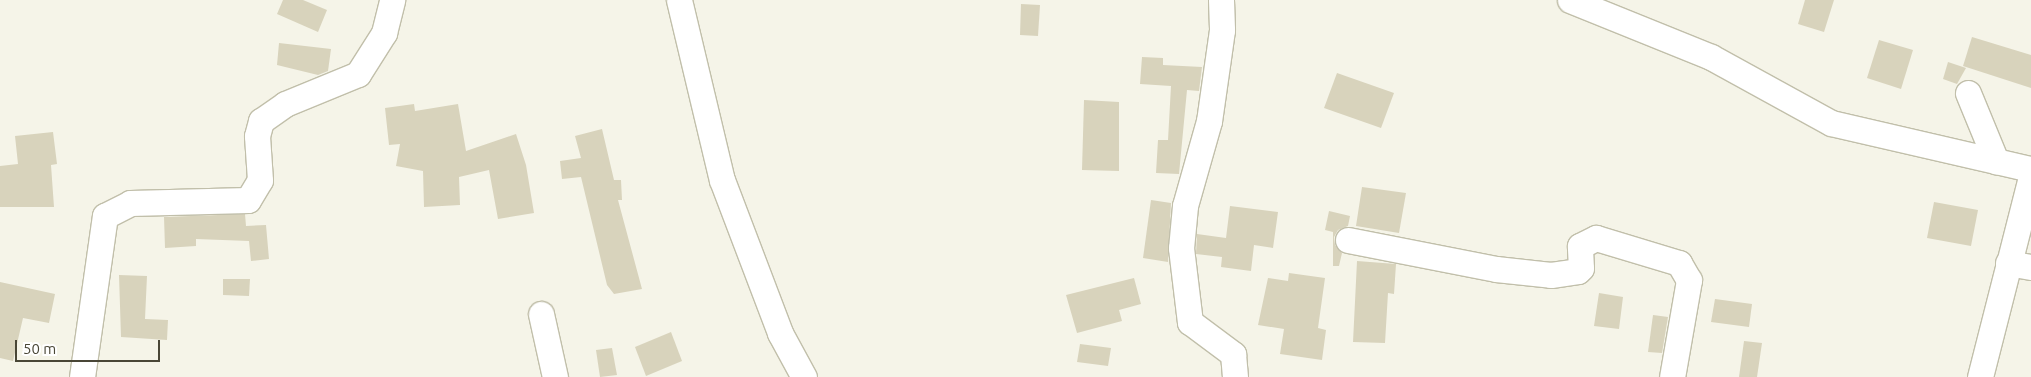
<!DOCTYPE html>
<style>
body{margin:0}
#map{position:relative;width:2031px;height:377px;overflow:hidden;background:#f5f4e8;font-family:Ubuntu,sans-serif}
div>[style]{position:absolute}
.building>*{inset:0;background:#d8d3bc}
.roads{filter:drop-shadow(1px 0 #c1bfaa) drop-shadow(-1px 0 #c1bfaa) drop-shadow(0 1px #c1bfaa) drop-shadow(0 -1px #c1bfaa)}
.minor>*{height:25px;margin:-12.5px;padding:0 12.5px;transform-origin:12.5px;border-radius:12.5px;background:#fff}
span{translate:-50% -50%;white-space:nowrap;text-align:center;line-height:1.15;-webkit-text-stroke:4.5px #fff;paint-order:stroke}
.scale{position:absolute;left:15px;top:340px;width:145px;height:22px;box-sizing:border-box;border:2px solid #494636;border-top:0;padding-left:6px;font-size:15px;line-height:18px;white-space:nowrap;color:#494636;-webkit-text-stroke:4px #fff;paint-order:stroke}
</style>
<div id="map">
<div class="building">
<div style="clip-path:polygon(283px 0,303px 0,327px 10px,318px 32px,277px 14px)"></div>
<div style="clip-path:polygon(1805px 0,1834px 0,1824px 32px,1798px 24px)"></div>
<div style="clip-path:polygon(1021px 4px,1040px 5px,1038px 36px,1020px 35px)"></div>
<div style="clip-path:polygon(1972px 37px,2031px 55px,2031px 88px,1963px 66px)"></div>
<div style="clip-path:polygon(1879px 40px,1913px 50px,1901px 89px,1867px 78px)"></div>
<div style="clip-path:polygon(279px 43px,331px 49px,328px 71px,318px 75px,277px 65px)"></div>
<div style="clip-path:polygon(1142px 57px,1163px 58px,1163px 65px,1202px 67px,1199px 91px,1187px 90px,1179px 174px,1156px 173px,1158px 140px,1168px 140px,1171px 86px,1140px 84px)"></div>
<div style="clip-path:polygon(1948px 62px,1966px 68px,1957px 84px,1943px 79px)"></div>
<div style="clip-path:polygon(1337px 73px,1394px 93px,1381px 128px,1324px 108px)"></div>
<div style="clip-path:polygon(1084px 100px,1119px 102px,1119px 171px,1082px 170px)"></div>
<div style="clip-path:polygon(414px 104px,415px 111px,458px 104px,466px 151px,516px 134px,526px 165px,534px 213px,498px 219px,489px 170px,459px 177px,460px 205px,424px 207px,423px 171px,396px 166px,400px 144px,389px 145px,385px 108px)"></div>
<div style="clip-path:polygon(602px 129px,614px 180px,621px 180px,622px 200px,618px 200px,642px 289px,614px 294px,607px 285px,581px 177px,562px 179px,560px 161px,581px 158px,575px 136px)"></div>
<div style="clip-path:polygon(53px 132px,57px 164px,51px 165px,54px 207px,0 207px,0 166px,18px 164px,15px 136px)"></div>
<div style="clip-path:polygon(1362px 187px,1406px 193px,1399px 233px,1356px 226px)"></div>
<div style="clip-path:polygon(1151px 200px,1171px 203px,1168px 262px,1143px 258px)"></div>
<div style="clip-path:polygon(1934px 202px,1978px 210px,1971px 246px,1927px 238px)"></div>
<div style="clip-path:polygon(1230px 206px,1278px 212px,1273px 248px,1254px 245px,1251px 271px,1221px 267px,1222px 257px,1196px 254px,1197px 234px,1226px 238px)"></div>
<div style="clip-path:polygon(1329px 211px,1350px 216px,1348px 226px,1338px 230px,1334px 237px,1335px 245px,1342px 253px,1339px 266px,1333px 266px,1333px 232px,1325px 230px)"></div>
<div style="clip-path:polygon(245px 214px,246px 226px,266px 225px,269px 259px,251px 261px,249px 241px,196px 239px,196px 246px,165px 248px,164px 217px)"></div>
<div style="clip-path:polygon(1357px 261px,1396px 264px,1394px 294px,1388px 293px,1385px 343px,1353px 342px)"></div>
<div style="clip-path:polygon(1289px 273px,1325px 278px,1318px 328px,1326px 330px,1322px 360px,1280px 354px,1284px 329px,1258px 325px,1268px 278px,1288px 281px)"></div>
<div style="clip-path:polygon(119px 275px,147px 276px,145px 319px,168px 320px,167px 340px,121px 337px)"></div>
<div style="clip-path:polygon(1134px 278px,1141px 304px,1119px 310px,1122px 321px,1077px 333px,1066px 295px)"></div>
<div style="clip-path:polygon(223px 279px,250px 279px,249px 296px,223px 295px)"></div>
<div style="clip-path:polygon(0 282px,55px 294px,49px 323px,23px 318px,13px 361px,0 358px)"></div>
<div style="clip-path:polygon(1599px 293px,1623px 297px,1619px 329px,1594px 326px)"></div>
<div style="clip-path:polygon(1715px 299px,1752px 304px,1749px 327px,1711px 322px)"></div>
<div style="clip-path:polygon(1653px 315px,1668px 317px,1662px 353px,1648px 352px)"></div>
<div style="clip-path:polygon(671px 332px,682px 361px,646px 376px,635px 347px)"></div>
<div style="clip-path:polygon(1744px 341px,1762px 343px,1757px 377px,1739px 377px)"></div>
<div style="clip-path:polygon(1080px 344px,1111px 348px,1108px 366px,1077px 362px)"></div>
<div style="clip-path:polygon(612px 348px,617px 375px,600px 377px,596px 350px)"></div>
</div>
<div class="roads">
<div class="minor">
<div style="left:679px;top:0;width:185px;rotate:76.6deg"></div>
<div style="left:722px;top:180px;width:164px;rotate:69.2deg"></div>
<div style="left:780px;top:333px;width:50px;rotate:61.4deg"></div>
<div style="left:1221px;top:0;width:30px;rotate:88deg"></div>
<div style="left:1222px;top:30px;width:92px;rotate:98.1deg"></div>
<div style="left:1209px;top:121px;width:88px;rotate:105.8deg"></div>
<div style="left:1185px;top:206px;width:42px;rotate:95.4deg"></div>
<div style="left:1181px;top:248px;width:75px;rotate:83.1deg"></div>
<div style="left:1190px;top:322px;width:54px;rotate:36.7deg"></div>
<div style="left:1233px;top:354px;width:23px;rotate:85deg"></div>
<div style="left:1570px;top:0;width:152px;rotate:22deg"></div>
<div style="left:1711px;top:57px;width:137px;rotate:28.8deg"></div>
<div style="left:1831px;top:123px;width:205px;rotate:13deg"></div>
<div style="left:1968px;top:93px;width:74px;rotate:67.6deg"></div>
<div style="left:1348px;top:240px;width:151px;rotate:11.1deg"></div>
<div style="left:1496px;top:269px;width:55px;rotate:6.2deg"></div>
<div style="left:1551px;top:275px;width:27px;rotate:-8deg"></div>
<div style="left:1578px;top:271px;width:4px;rotate:-45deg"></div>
<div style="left:1581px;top:268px;width:22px;rotate:-93deg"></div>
<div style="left:1580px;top:246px;width:18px;rotate:-27deg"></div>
<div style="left:1596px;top:238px;width:87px;rotate:16.8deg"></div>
<div style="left:1679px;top:263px;width:20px;rotate:60deg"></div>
<div style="left:1689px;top:280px;width:98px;rotate:99.9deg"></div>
<div style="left:2008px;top:263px;width:23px;rotate:10deg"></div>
<div style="left:541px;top:314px;width:65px;rotate:77.5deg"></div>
<div style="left:82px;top:377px;width:163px;rotate:-81.9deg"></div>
<div style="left:105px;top:216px;width:28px;rotate:-27deg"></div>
<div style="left:130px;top:203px;width:118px;rotate:-1.5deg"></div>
<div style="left:248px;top:200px;width:23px;rotate:-59deg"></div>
<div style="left:260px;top:180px;width:44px;rotate:-93.9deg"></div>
<div style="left:257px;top:136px;width:16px;rotate:-75deg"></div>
<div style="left:261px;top:121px;width:29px;rotate:-35deg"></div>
<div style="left:285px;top:104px;width:79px;rotate:-22.3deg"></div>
<div style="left:358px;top:74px;width:49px;rotate:-57.6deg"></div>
<div style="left:384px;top:33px;width:34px;rotate:-76deg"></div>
<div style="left:1980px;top:377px;width:206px;rotate:-75.7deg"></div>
</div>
</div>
<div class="scale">50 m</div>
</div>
